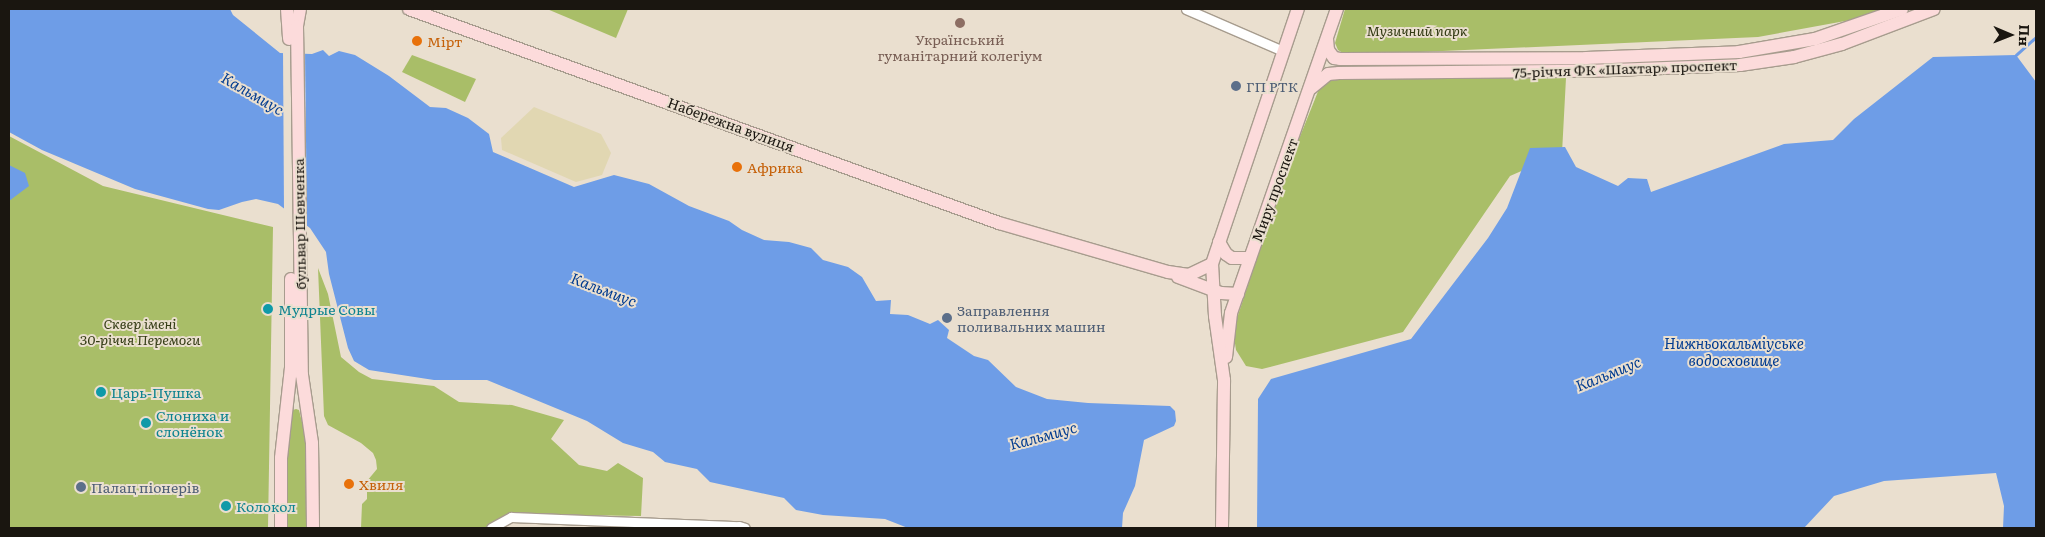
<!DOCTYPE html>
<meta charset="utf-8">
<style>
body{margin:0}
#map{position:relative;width:2045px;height:537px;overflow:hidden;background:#eadfcf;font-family:Literata,serif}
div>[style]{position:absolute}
.green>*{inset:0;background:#a9be68}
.sand>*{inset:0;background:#e1d7b2}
.water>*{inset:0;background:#6e9de7}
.pier>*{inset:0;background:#eadfcf}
.stream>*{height:2.5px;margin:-1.25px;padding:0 1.25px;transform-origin:1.25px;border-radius:1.25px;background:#6e9de7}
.roads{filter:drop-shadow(1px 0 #a79c8e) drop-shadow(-1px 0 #a79c8e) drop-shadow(0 1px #a79c8e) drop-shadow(0 -1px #a79c8e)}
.street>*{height:9px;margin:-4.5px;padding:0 4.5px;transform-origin:4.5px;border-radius:4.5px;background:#fff}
.secondary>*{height:12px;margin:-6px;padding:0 6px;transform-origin:6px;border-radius:6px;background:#fcdbdb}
.dots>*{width:14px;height:14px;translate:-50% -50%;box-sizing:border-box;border:2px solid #eadfcf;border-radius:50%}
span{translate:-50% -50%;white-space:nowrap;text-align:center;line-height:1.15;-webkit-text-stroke:4px #eadfcf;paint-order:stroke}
.park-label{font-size:14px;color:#343c15;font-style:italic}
.education-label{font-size:14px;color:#785e54}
.food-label{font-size:14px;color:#c56008}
.left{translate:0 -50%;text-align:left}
.street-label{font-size:14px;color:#1a1610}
.service-label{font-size:14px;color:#4e5e75}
.culture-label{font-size:14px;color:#0d838f}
.water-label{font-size:15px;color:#003b90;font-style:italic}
.frame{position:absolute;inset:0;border:10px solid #1a1610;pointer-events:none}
.north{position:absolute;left:1985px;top:10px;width:50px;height:50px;-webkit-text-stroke:4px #eadfcf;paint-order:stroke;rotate:91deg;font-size:14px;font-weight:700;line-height:20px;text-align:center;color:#1a1610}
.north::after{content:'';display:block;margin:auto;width:18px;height:22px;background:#1a1610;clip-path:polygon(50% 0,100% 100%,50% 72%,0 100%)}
</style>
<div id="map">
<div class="green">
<div style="clip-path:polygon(547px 9px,628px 9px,616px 38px)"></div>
<div style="clip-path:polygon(1345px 9px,1882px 9px,1856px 19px,1758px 37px,1398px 53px,1343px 53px,1338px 50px,1335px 43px)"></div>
<div style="clip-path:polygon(412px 55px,476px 79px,465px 102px,402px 72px)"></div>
<div style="clip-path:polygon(1566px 78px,1562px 153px,1510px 176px,1403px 332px,1262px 369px,1246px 366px,1236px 350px,1233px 330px,1287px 169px,1321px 84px,1328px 79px)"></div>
<div style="clip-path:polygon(9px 136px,103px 186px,273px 227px,268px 528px,9px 528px)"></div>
<div style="clip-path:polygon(318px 268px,328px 294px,341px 357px,359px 372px,372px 379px,434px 386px,459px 402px,512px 405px,564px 420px,551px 439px,579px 465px,607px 471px,618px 463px,643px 478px,641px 516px,509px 514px,484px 528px,361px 528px,362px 504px,367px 499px,367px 481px,377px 469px,376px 460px,373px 453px,361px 443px,328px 425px,324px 416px)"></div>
<div style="clip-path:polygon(296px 409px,299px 410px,307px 442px,307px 528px,287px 528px,287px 441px,293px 410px)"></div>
</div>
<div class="sand">
<div style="clip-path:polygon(534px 107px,601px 134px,611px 153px,602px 175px,576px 182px,502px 150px,501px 138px)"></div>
</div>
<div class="water">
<div style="clip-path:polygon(9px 9px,230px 9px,233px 15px,280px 53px,312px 54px,323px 50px,329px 56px,339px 51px,355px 55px,389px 76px,430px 107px,446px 108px,468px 118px,489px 134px,493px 152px,574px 187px,614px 175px,649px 184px,689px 206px,729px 221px,742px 230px,764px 240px,789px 242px,811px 248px,823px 260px,848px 267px,862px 277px,876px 301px,891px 300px,890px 314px,908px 315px,930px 324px,938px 320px,949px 330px,947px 338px,974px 356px,988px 360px,1016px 387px,1047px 399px,1088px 403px,1170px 406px,1175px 411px,1176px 421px,1174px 426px,1144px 440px,1135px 486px,1123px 513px,1122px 528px,908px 528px,885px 519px,823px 515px,796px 510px,784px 498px,710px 482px,697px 469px,665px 462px,653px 452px,623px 443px,587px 421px,487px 380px,434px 380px,369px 370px,354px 361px,348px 348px,329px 274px,326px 252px,310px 228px,278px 204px,256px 199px,242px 202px,219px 210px,208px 209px,135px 189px,42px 150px,9px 132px)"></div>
<div style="clip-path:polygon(2016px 55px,2036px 82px,2036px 528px,2003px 528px,2004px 506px,1996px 473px,1884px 481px,1834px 496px,1804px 528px,1257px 528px,1258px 399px,1271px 379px,1411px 339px,1488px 238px,1507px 208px,1530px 148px,1565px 147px,1576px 167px,1618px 186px,1628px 178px,1647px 179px,1651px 192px,1784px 144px,1833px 140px,1854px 119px,1933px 57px)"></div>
<div style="clip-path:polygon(9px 165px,25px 173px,29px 186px,9px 201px)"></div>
</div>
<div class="pier">
<div style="clip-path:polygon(283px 50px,305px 51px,307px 229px,284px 211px)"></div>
</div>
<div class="stream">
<div style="left:2016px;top:55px;width:27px;rotate:-42deg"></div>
</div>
<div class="roads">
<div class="street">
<div style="left:1186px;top:9px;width:106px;rotate:23.4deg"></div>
<div style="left:491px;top:528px;width:23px;rotate:-29deg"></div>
<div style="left:511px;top:517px;width:228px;rotate:2.3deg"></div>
<div style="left:739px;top:526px;width:6px;rotate:18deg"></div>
</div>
<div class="secondary">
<div style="left:287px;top:9px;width:30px;rotate:86deg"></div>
<div style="left:300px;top:9px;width:17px;rotate:100deg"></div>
<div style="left:297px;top:26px;width:349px;rotate:89.2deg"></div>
<div style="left:302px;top:375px;width:69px;rotate:81.6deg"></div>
<div style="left:312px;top:443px;width:85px;rotate:89.3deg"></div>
<div style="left:409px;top:9px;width:628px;rotate:19.94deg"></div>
<div style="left:999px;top:223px;width:176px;rotate:16.2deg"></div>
<div style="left:1168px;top:272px;width:21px;rotate:8deg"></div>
<div style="left:1189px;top:275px;width:25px;rotate:-26deg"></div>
<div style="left:1327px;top:39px;width:11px;rotate:85deg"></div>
<div style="left:1328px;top:50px;width:10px;rotate:53deg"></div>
<div style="left:1334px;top:58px;width:6px;rotate:9deg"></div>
<div style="left:1340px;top:59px;width:246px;rotate:-0.2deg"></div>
<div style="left:1586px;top:58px;width:153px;rotate:-2.2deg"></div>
<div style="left:1739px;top:52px;width:77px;rotate:-9.7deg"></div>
<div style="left:1815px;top:39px;width:92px;rotate:-19deg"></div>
<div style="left:1311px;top:88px;width:22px;rotate:-39deg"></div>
<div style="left:1328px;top:74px;width:11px;rotate:-5deg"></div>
<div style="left:1339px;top:73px;width:248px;rotate:-0.5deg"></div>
<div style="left:1587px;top:71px;width:153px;rotate:-2.2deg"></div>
<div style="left:1740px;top:65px;width:55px;rotate:-8.4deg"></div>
<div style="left:1794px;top:57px;width:50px;rotate:-15.2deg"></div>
<div style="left:1842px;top:44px;width:98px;rotate:-20.8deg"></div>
<div style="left:1219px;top:242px;width:14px;rotate:60deg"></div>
<div style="left:1226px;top:254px;width:7px;rotate:34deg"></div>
<div style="left:1232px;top:258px;width:18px"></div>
<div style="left:1178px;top:277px;width:46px;rotate:20.4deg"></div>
<div style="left:1221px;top:293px;width:17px;rotate:3deg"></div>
<div style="left:1226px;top:357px;width:44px;rotate:-83.5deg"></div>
<div style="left:1231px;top:313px;width:322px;rotate:-70.8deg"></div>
<div style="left:281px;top:528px;width:70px;rotate:-90deg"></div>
<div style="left:281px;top:458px;width:91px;rotate:-83.7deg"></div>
<div style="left:291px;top:368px;width:89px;rotate:-90deg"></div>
<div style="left:1222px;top:528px;width:148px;rotate:-89.2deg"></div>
<div style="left:1224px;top:380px;width:65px;rotate:-98deg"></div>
<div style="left:1215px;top:316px;width:52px;rotate:-93.3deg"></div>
<div style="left:1212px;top:264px;width:269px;rotate:-71.4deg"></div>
</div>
</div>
<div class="dots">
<div style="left:960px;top:23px;background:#8d6e63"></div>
<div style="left:417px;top:41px;background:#e8710a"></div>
<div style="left:1236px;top:86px;background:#5c6f8a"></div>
<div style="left:737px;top:167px;background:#e8710a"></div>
<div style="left:268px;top:309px;background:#0f9aa8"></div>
<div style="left:947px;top:318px;background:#5c6f8a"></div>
<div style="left:101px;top:392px;background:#0f9aa8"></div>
<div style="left:146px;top:423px;background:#0f9aa8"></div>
<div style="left:349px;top:484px;background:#e8710a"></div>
<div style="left:81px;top:487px;background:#5c6f8a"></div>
<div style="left:226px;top:506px;background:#0f9aa8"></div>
</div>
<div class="park-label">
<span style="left:1417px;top:30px">Музичний парк</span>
<span style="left:140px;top:331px">Сквер імені<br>30-річчя Перемоги</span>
</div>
<div class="education-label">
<span style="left:960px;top:47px">Український<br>гуманітарний колегіум</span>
</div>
<div class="food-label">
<span class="left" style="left:427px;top:41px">Мірт</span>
<span class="left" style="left:747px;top:167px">Африка</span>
<span class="left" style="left:359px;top:484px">Хвиля</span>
</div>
<div class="street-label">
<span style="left:1625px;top:68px;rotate:-2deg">75-річчя ФК «Шахтар» проспект</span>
<span style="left:731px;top:124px;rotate:20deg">Набережна вулиця</span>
<span style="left:1274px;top:190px;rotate:-70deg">Миру проспект</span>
<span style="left:299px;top:224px;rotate:-91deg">бульвар Шевченка</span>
</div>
<div class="service-label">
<span class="left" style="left:1246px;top:86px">ГП РТК</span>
<span class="left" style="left:957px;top:318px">Заправлення<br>поливальних машин</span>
<span class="left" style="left:91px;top:487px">Палац піонерів</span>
</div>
<div class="culture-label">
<span class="left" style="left:278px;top:309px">Мудрые Совы</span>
<span class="left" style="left:111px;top:392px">Царь-Пушка</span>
<span class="left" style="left:156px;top:423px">Слониха и<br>слонёнок</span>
<span class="left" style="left:236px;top:506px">Колокол</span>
</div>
<div class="water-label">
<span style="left:253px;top:93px;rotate:30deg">Кальмиус</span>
<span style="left:604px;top:289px;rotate:21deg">Кальмиус</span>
<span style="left:1734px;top:351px">Нижньокальміуське<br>водосховище</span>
<span style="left:1608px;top:373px;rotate:-22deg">Кальмиус</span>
<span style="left:1043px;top:435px;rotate:-15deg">Кальмиус</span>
</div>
<div class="frame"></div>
<div class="north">Пн</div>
</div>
